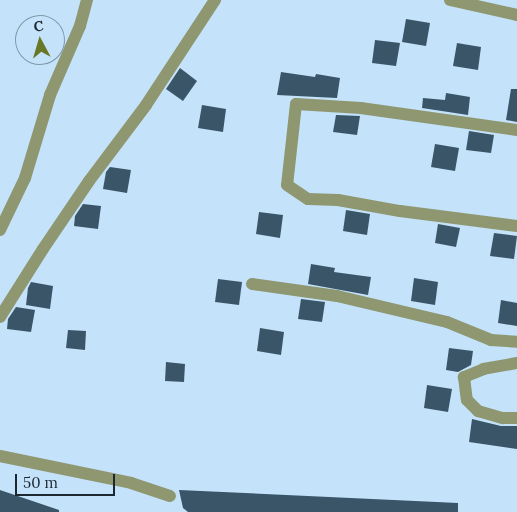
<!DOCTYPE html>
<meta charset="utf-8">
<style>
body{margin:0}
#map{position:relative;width:517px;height:512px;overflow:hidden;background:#c4e3fa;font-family:Lora,serif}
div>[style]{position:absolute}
.building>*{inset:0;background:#3a5568}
.street>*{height:12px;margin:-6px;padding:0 6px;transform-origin:6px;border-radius:6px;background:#8e9770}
span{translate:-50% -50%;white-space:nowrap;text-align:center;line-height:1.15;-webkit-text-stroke:5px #c4e3fa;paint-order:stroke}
.north{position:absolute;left:15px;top:15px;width:50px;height:50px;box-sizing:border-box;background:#c4e3fa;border:1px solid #8198a9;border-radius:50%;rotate:354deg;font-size:14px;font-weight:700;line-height:20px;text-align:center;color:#1c2730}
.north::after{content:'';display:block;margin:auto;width:18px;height:22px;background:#697826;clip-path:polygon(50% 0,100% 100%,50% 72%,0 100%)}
.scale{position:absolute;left:15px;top:474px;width:100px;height:22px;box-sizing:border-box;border:2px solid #1c2730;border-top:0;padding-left:6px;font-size:15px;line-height:18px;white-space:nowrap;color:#1c2730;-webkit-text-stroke:4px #c4e3fa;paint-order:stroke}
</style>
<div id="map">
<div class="building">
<div style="clip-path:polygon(406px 19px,430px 23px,426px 46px,402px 42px)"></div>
<div style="clip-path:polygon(375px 40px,400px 43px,396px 66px,372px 63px)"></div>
<div style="clip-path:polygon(457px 43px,481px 47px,478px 70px,453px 66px)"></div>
<div style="clip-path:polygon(180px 68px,197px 81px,183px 101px,166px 89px)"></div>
<div style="clip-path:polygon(281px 72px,315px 77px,316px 74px,340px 78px,337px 98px,277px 95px)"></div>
<div style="clip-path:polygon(511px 89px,517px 89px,517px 122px,506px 120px)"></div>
<div style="clip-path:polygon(446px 93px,470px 97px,468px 115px,422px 108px,423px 98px,445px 100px)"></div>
<div style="clip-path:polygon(202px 105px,226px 109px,223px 132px,198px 128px)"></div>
<div style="clip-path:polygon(336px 115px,360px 116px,357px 135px,333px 132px)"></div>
<div style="clip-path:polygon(469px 131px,494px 135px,491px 153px,466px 150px)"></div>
<div style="clip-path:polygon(435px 144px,459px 148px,455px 171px,431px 167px)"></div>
<div style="clip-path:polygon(110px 167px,131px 170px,127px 193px,103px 189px,106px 172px)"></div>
<div style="clip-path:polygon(83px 204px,101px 206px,98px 229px,74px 226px,75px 216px)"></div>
<div style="clip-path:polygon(346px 210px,370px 214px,367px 235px,343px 231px)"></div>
<div style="clip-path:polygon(259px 212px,283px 215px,280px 238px,256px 234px)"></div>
<div style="clip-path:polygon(438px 224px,460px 228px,456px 247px,435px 243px)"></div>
<div style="clip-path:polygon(494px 233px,517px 236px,514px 259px,490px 256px)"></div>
<div style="clip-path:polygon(311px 264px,335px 268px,334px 272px,371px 277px,368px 295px,308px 284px)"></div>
<div style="clip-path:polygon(414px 278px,438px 282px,435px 305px,411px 301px)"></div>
<div style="clip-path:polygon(218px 279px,242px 282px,239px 305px,215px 302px)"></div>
<div style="clip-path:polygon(31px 282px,53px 286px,50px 309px,26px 305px,28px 288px)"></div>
<div style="clip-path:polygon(301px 299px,325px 302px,322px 322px,298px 319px)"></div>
<div style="clip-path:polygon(501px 300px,517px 303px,517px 326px,498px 323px)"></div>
<div style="clip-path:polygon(16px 307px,35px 310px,31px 332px,7px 329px,8px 319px)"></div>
<div style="clip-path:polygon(260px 328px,284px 332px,281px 355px,257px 351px)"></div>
<div style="clip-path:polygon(68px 330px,86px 331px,85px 350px,66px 348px)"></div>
<div style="clip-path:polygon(449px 348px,473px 351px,471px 365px,458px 372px,446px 370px)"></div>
<div style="clip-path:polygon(166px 362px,185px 364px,184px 382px,165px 381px)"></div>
<div style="clip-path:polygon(427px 385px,452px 389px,448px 412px,424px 408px)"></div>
<div style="clip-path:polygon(472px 419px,501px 426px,517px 426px,517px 449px,469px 442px)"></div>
<div style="clip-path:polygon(0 490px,59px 510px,59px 512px,0 512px)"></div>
<div style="clip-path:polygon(179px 490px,458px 503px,458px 512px,188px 512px,183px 508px)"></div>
</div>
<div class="street">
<div style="left:450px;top:0;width:69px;rotate:12.6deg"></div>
<div style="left:517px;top:130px;width:158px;rotate:-172deg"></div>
<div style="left:361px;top:108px;width:65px;rotate:-176.5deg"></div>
<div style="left:296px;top:104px;width:81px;rotate:96.3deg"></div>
<div style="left:287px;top:185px;width:25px;rotate:34deg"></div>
<div style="left:308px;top:199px;width:30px;rotate:2deg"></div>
<div style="left:338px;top:200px;width:63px;rotate:10.1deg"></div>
<div style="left:400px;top:211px;width:118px;rotate:7.3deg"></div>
<div style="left:0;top:230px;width:58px;rotate:-64.3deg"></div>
<div style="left:25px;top:178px;width:87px;rotate:-73.2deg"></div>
<div style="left:50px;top:95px;width:75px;rotate:-66.5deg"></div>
<div style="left:80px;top:26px;width:27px;rotate:-75deg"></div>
<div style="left:252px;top:284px;width:86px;rotate:8deg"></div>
<div style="left:337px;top:296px;width:113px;rotate:13.3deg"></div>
<div style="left:447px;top:322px;width:48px;rotate:22.2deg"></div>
<div style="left:491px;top:340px;width:26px;rotate:4deg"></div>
<div style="left:0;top:317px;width:80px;rotate:-57.7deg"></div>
<div style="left:43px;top:249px;width:82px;rotate:-55.9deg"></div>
<div style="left:89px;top:181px;width:95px;rotate:-53.1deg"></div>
<div style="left:146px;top:105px;width:126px;rotate:-56.7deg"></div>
<div style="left:517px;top:363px;width:34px;rotate:170deg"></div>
<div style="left:484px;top:369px;width:22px;rotate:158deg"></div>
<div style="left:464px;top:377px;width:23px;rotate:83deg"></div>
<div style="left:467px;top:400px;width:16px;rotate:45deg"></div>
<div style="left:478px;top:411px;width:26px;rotate:16deg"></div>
<div style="left:503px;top:418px;width:14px"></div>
<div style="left:0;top:456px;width:134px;rotate:11.6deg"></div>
<div style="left:131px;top:483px;width:41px;rotate:18.4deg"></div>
</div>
<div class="north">С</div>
<div class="scale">50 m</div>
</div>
